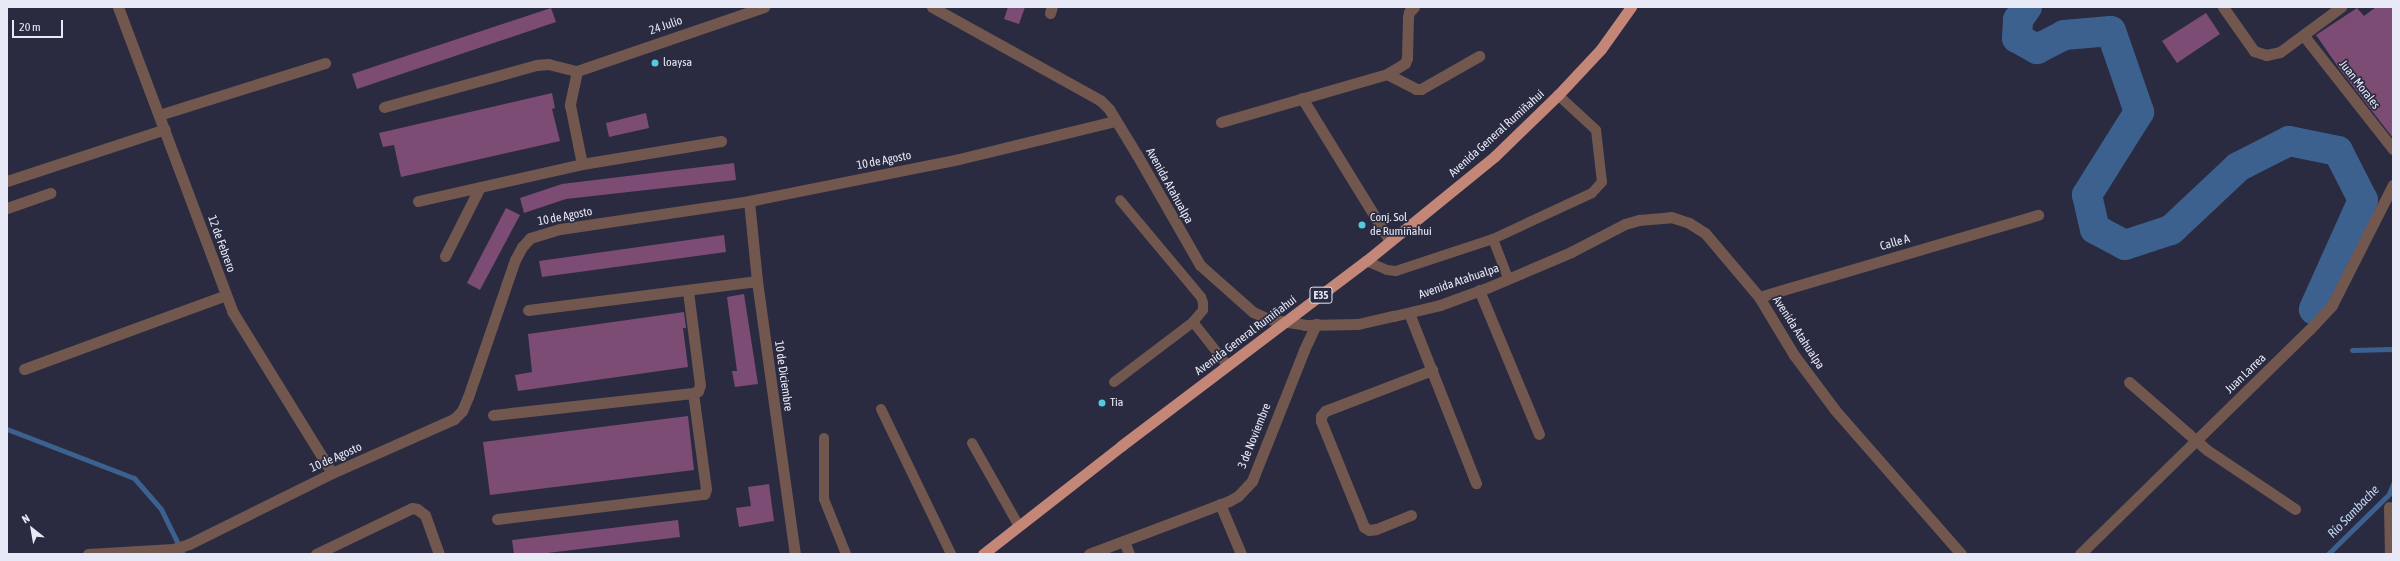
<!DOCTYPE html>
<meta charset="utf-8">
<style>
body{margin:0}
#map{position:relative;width:2400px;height:561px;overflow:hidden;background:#2a2b40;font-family:"Asap Condensed",sans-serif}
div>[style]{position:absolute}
.stream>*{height:5px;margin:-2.5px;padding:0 2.5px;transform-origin:2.5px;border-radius:2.5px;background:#3c618f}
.river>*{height:30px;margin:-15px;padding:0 15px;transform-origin:15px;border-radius:15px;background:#3c618f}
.building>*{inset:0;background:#7c4c74}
.service>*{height:10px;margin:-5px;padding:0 5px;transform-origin:5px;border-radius:5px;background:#72574f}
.minor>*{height:11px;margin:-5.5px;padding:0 5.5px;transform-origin:5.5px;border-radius:5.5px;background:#72574f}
.trunk>*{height:11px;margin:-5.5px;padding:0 5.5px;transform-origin:5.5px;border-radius:5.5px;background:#c48676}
.dots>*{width:11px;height:11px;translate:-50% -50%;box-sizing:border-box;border:2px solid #2a2b40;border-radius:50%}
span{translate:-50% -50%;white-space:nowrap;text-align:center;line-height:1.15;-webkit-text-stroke:3.5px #2a2b40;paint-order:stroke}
.shield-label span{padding:1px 3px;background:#2a2b40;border:1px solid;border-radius:3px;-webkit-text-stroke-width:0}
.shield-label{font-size:11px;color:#e8e9f7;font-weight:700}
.street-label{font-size:12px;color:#e8e9f7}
.poi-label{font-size:12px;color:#e8e9f7}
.left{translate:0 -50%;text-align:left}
.water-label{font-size:13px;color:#c1d7f4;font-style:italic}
.frame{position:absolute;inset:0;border:8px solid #e8e9f7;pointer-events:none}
.north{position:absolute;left:12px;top:509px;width:40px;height:40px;-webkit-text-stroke:3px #2a2b40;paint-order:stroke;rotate:329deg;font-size:11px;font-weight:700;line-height:16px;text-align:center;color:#e8e9f7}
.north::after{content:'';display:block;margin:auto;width:14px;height:18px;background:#e8e9f7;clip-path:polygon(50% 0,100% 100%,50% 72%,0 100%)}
.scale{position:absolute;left:12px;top:20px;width:51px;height:18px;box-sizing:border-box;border:2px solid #e8e9f7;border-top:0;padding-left:5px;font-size:12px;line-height:14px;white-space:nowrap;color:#e8e9f7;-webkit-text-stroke:3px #2a2b40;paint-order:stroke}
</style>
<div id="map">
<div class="stream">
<div style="left:2352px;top:350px;width:41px;rotate:-1.4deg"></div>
<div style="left:7px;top:429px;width:136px;rotate:21.1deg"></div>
<div style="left:134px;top:478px;width:41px;rotate:48.9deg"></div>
<div style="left:161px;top:509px;width:50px;rotate:63.9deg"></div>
<div style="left:2328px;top:554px;width:86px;rotate:-44.5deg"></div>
<div style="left:2389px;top:494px;width:11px;rotate:-68deg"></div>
</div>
<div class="river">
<div style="left:2027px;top:7px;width:16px;rotate:125deg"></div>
<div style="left:2018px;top:20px;width:18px;rotate:93deg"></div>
<div style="left:2017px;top:38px;width:23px;rotate:29deg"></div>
<div style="left:2037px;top:49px;width:30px;rotate:-27deg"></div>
<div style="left:2064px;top:35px;width:47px;rotate:-4.9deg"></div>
<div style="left:2111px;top:31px;width:86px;rotate:70.9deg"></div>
<div style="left:2139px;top:112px;width:98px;rotate:122.1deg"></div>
<div style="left:2087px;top:195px;width:35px;rotate:77deg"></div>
<div style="left:2095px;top:229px;width:34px;rotate:28deg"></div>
<div style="left:2125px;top:245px;width:48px;rotate:-18.1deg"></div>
<div style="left:2171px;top:230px;width:92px;rotate:-43.2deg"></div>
<div style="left:2238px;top:167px;width:57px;rotate:-27deg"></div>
<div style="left:2289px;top:141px;width:50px;rotate:11.5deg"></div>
<div style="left:2338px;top:151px;width:55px;rotate:63deg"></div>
<div style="left:2363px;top:200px;width:120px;rotate:114.2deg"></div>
</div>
<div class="building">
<div style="clip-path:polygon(1008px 7px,1025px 7px,1019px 24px,1004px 19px)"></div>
<div style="clip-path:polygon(2376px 7px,2393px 7px,2393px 138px,2341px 71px,2316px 35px,2357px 8px,2364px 16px)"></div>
<div style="clip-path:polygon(551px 8px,556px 22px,357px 89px,352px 74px)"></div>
<div style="clip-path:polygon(2206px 13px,2220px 34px,2177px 63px,2162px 41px)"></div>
<div style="clip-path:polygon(552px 93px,555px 108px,552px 109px,560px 141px,401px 177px,394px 145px,383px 147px,379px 133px)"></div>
<div style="clip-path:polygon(646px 113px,649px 128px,609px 137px,606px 123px)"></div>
<div style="clip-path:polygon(734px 163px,736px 180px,566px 199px,524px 213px,520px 198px,562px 184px)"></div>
<div style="clip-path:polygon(506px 208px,520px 215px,480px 290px,467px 283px)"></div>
<div style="clip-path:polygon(724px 235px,726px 252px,542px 277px,539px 261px)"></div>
<div style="clip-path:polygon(744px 294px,758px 384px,735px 387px,732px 371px,737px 371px,727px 297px)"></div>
<div style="clip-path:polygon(684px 312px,686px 328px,683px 328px,688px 367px,518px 391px,515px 375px,532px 372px,528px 334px)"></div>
<div style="clip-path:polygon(688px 416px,694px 470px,490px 495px,483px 442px)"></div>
<div style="clip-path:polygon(769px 484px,774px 521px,739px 527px,736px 508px,751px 506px,748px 487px)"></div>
<div style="clip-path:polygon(678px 520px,680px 537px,539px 554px,514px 554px,512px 540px)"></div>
</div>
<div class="service">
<div style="left:1493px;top:239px;width:42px;rotate:69deg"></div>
<div style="left:1366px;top:261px;width:23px;rotate:23deg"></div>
<div style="left:1387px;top:270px;width:9px;rotate:6deg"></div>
<div style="left:1396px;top:271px;width:102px;rotate:-18.3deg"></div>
<div style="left:1493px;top:239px;width:109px;rotate:-24.9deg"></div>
<div style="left:1592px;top:193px;width:15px;rotate:-48deg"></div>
<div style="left:1602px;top:182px;width:52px;rotate:-96.6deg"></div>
<div style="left:1596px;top:130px;width:52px;rotate:-137.4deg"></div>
<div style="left:1193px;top:322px;width:56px;rotate:51.5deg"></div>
<div style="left:1114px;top:382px;width:99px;rotate:-37.2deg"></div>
<div style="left:1193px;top:322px;width:16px;rotate:-50deg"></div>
<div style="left:1203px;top:310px;width:7px;rotate:-90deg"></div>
<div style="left:1203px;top:303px;width:6px;rotate:-108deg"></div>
<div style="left:1201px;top:297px;width:126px;rotate:-129.9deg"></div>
<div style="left:881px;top:409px;width:161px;rotate:64.2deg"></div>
<div style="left:824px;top:438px;width:61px;rotate:90deg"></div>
<div style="left:824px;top:499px;width:59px;rotate:68.2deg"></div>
<div style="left:972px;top:443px;width:95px;rotate:60.5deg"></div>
</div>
<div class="minor">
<div style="left:118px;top:7px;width:325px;rotate:69.4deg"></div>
<div style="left:232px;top:311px;width:190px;rotate:58.3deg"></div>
<div style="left:932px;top:7px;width:192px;rotate:29deg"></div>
<div style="left:1100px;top:100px;width:13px;rotate:45deg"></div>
<div style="left:1109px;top:109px;width:54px;rotate:58.7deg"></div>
<div style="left:1137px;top:155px;width:127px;rotate:60.2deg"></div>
<div style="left:1200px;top:265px;width:71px;rotate:41.6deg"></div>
<div style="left:1253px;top:312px;width:17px;rotate:24deg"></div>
<div style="left:1269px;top:319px;width:36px;rotate:9deg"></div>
<div style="left:1305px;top:325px;width:53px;rotate:-1.1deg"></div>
<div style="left:1358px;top:324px;width:37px;rotate:-13deg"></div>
<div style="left:1394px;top:316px;width:47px;rotate:-13.4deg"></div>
<div style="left:1440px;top:305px;width:52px;rotate:-20.2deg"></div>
<div style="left:1489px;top:287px;width:89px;rotate:-23.1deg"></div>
<div style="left:1571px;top:252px;width:61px;rotate:-27.4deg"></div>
<div style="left:1625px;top:224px;width:15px;rotate:-16deg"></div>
<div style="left:1639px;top:220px;width:32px;rotate:-5deg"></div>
<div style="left:1671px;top:217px;width:19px;rotate:18deg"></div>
<div style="left:1689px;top:223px;width:19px;rotate:32deg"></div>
<div style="left:1705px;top:233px;width:84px;rotate:49.8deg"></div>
<div style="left:1759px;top:297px;width:68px;rotate:58.9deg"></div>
<div style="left:1794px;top:355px;width:69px;rotate:53.3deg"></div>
<div style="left:1835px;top:410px;width:191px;rotate:48.8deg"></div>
<div style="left:2223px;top:7px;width:54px;rotate:54.8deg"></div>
<div style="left:2254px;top:51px;width:13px;rotate:18deg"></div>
<div style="left:2266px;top:55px;width:14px;rotate:-12deg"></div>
<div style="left:2280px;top:52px;width:76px;rotate:-36.4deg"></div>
<div style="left:1050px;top:13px;width:6px;rotate:-72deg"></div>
<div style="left:2304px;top:36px;width:144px;rotate:51.8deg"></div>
<div style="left:577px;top:71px;width:198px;rotate:-18.9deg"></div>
<div style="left:577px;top:71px;width:35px;rotate:102deg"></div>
<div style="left:570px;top:105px;width:60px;rotate:78.5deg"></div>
<div style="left:1387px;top:74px;width:33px;rotate:27deg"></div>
<div style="left:1416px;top:89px;width:5px"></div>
<div style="left:1421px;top:89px;width:67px;rotate:-29.6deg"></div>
<div style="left:1302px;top:98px;width:168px;rotate:58.4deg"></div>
<div style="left:384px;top:107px;width:159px;rotate:-15.4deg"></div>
<div style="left:537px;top:65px;width:11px;rotate:-5deg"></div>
<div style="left:548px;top:64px;width:30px;rotate:14deg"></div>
<div style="left:159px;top:115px;width:174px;rotate:-17.4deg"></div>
<div style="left:1221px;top:122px;width:173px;rotate:-16.1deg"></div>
<div style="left:1387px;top:74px;width:21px;rotate:-31deg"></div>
<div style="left:1405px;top:63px;width:5px;rotate:-68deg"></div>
<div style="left:1407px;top:58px;width:41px;rotate:-88.6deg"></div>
<div style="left:1408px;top:17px;width:5px;rotate:-79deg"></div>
<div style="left:1409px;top:12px;width:7px;rotate:-45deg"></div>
<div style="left:7px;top:181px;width:166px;rotate:-18.2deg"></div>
<div style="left:418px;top:201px;width:168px;rotate:-12.7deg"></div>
<div style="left:582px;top:164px;width:141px;rotate:-9.4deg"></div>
<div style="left:749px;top:201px;width:80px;rotate:84.3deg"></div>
<div style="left:757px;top:281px;width:276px;rotate:82.1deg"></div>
<div style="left:7px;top:208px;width:46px;rotate:-19.2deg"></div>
<div style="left:445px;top:256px;width:77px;rotate:-63.1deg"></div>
<div style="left:1479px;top:290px;width:156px;rotate:67.4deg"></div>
<div style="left:1759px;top:297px;width:291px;rotate:-16.4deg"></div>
<div style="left:528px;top:310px;width:231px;rotate:-7.2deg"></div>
<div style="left:1409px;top:313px;width:183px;rotate:68.5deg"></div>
<div style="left:24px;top:369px;width:215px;rotate:-20.1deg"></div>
<div style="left:2129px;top:382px;width:103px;rotate:41.1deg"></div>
<div style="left:2207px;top:450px;width:106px;rotate:33.8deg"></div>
<div style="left:493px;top:415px;width:201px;rotate:-6.3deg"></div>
<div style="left:693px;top:393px;width:5px;rotate:-22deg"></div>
<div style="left:698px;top:391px;width:6px;rotate:-72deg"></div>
<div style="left:700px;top:385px;width:95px;rotate:-97.3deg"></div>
<div style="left:1220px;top:504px;width:54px;rotate:67.2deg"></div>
<div style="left:2389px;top:507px;width:47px;rotate:88.8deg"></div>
<div style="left:1411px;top:515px;width:38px;rotate:158deg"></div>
<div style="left:1376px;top:529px;width:7px;rotate:172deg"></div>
<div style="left:1369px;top:530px;width:6px;rotate:-149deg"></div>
<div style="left:1364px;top:527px;width:114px;rotate:-112.1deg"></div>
<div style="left:1321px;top:421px;width:5px;rotate:-90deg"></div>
<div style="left:1321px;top:416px;width:6px;rotate:-51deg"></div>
<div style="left:1325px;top:411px;width:115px;rotate:-21deg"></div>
<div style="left:497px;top:519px;width:209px;rotate:-6.9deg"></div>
<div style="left:704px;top:494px;width:5px;rotate:-68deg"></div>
<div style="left:706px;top:489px;width:97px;rotate:-97.7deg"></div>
<div style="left:1124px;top:541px;width:14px;rotate:69deg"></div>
<div style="left:88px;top:554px;width:85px;rotate:-3.4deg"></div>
<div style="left:173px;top:549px;width:17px;rotate:-17deg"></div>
<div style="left:189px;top:544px;width:160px;rotate:-26.4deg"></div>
<div style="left:332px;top:473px;width:133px;rotate:-23.9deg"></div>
<div style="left:454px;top:419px;width:11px;rotate:-45deg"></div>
<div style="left:462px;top:411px;width:15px;rotate:-67deg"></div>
<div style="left:468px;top:397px;width:145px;rotate:-71.1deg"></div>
<div style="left:515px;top:260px;width:15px;rotate:-62deg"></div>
<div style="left:522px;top:247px;width:12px;rotate:-48deg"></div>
<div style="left:530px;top:238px;width:31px;rotate:-17deg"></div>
<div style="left:560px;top:229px;width:191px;rotate:-8.4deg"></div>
<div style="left:749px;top:201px;width:214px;rotate:-11.3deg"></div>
<div style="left:959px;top:159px;width:161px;rotate:-13.7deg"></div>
<div style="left:316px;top:554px;width:106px;rotate:-25.6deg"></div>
<div style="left:412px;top:508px;width:5px;rotate:11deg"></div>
<div style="left:417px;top:509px;width:10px;rotate:37deg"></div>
<div style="left:425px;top:515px;width:41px;rotate:70.3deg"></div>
<div style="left:1089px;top:554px;width:150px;rotate:-20.7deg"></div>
<div style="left:1229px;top:501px;width:10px;rotate:-29deg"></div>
<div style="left:1238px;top:496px;width:21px;rotate:-47deg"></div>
<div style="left:1252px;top:481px;width:141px;rotate:-68.3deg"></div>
<div style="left:1304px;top:350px;width:29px;rotate:-65deg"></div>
<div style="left:2080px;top:554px;width:320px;rotate:-44.4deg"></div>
<div style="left:2309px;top:330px;width:34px;rotate:-47deg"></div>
<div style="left:2332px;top:305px;width:135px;rotate:-63.1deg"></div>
</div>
<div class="trunk">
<div style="left:983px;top:554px;width:175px;rotate:-38deg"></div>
<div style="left:1121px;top:446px;width:307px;rotate:-37.1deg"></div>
<div style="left:1366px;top:261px;width:166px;rotate:-39.1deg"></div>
<div style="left:1495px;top:156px;width:88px;rotate:-44.1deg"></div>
<div style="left:1558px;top:95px;width:63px;rotate:-46.9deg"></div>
<div style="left:1601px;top:49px;width:52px;rotate:-54.5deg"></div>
</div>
<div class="dots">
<div style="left:655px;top:63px;background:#55cade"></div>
<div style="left:1362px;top:225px;background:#55cade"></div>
<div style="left:1102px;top:403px;background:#55cade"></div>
</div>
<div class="shield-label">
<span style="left:1321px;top:295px">E35</span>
</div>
<div class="street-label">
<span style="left:666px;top:26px;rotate:-19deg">24 Julio</span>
<span style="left:2359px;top:85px;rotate:52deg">Juan Morales</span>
<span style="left:1497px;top:134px;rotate:-42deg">Avenida General Rumiñahui</span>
<span style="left:884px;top:161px;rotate:-11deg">10 de Agosto</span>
<span style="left:1169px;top:186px;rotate:61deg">Avenida Atahualpa</span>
<span style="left:565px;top:217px;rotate:-11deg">10 de Agosto</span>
<span style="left:1895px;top:243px;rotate:-16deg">Calle A</span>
<span style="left:221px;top:244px;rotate:70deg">12 de Febrero</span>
<span style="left:1459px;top:282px;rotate:-19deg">Avenida Atahualpa</span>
<span style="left:1798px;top:333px;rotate:57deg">Avenida Atahualpa</span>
<span style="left:1246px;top:336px;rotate:-37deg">Avenida General Rumiñahui</span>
<span style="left:2246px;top:374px;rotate:-44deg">Juan Larrea</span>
<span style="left:783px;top:376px;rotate:82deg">10 de Diciembre</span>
<span style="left:1255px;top:436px;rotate:-68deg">3 de Noviembre</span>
<span style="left:336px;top:458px;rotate:-24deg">10 de Agosto</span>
</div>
<div class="poi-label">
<span class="left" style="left:663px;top:63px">loaysa</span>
<span class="left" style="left:1370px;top:225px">Conj. Sol<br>de Rumiñahui</span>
<span class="left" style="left:1110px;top:403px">Tia</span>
</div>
<div class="water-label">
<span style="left:2354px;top:512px;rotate:-46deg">Río Sambache</span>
</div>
<div class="frame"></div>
<div class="north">N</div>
<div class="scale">20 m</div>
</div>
